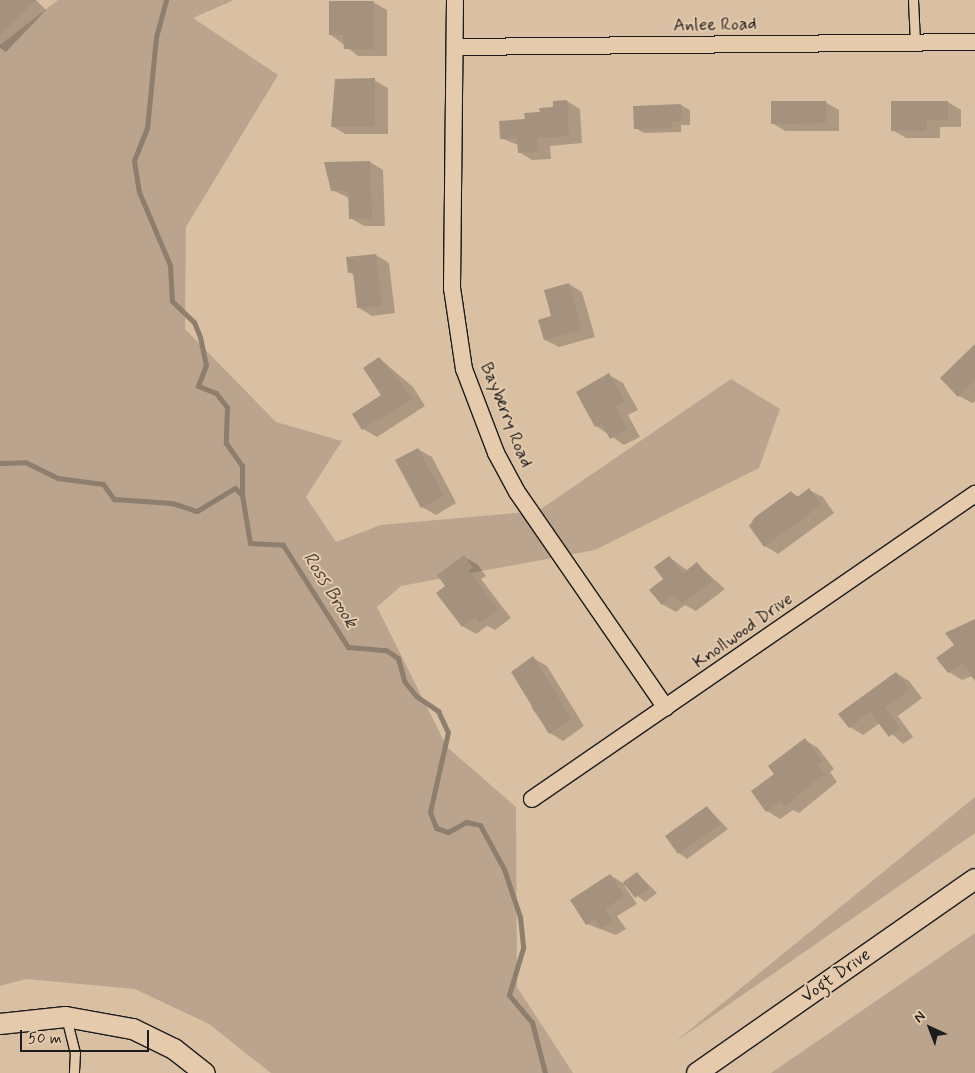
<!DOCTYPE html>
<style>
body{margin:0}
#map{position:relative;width:975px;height:1073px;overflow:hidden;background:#d9c0a3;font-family:Mynerve,sans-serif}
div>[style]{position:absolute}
.green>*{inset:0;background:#baa48d}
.shadow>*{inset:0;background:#0003}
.stream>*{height:5px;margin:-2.5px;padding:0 2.5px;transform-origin:2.5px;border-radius:2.5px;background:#8e7e6e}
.building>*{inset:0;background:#a4927e}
.roads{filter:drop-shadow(1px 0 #1c1c1c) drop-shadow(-1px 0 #1c1c1c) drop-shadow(0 1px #1c1c1c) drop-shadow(0 -1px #1c1c1c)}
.service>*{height:9px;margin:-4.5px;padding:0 4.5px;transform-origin:4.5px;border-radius:4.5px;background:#e5caac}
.minor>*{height:16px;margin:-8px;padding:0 8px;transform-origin:8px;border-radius:8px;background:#e5caac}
.tertiary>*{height:20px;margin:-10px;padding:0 10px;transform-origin:10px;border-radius:10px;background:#e5caac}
span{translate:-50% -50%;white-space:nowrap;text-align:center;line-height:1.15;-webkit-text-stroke:4px #e5caac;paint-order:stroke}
.street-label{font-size:18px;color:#1c1c1c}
.water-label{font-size:19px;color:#443e39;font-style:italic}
.north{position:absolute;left:905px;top:1003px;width:50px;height:50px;-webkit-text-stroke:4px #e5caac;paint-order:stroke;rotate:317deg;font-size:14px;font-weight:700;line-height:20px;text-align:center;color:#1c1c1c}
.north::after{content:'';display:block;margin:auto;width:18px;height:22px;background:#1c1c1c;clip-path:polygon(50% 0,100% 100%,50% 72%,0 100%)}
.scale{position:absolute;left:20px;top:1030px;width:129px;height:22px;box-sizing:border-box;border:2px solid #1c1c1c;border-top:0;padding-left:6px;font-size:15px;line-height:18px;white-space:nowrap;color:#1c1c1c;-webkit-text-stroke:4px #e5caac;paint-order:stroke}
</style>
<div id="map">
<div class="green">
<div style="clip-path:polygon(58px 0,234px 0,193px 18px,278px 75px,186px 227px,185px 329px,276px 422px,342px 441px,306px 497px,336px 542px,381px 525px,538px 511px,731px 379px,780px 409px,759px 468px,595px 550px,401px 586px,377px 607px,447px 747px,516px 807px,517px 987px,573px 1073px,271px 1073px,209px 1024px,135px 989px,26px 979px,0 986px,0 45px)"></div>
<div style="clip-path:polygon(975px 797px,975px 833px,675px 1042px)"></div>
<div style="clip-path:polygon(975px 933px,975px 1073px,771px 1073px)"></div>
</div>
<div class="shadow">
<div style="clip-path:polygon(36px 0,46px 10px,6px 52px,0 48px,0 1px)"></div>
<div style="clip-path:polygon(373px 2px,387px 10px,387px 56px,358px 56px,330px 34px)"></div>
<div style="clip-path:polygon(374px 80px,388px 88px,388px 134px,345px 134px,332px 126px)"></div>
<div style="clip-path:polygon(567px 101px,580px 109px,582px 143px,550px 146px,551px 159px,532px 160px,519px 152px,518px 145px,501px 138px)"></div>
<div style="clip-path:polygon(825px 102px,839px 110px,839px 131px,785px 131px,772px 123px)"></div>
<div style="clip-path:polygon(948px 102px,961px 110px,961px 127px,940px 127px,940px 138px,906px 138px,892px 130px)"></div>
<div style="clip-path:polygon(681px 105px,690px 110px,690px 125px,681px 125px,681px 132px,644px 133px,635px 128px)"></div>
<div style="clip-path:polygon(370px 162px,383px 170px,385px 226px,364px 226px,350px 218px,349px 198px,332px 190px)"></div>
<div style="clip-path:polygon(376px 255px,389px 263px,395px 313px,372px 316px,359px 308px,355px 276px,349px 272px)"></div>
<div style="clip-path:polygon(569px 284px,582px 292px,595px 337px,559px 347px,545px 340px)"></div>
<div style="clip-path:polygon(975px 346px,975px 401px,972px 403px,959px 396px)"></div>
<div style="clip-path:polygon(379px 358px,413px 387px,425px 406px,377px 437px,363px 429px,382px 396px)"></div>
<div style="clip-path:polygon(609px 375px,623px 383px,638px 410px,628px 415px,640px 437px,624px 445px,596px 426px)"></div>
<div style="clip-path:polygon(418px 449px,432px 457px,456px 503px,436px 515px,422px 507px)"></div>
<div style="clip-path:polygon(809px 490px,823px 497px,834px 513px,778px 554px,765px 546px,791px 492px,799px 497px)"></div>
<div style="clip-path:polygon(464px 557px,477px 564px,486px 576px,481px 579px,511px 618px,495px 630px,487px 626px,476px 634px,462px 626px)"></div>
<div style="clip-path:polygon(669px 557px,688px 571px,697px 564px,725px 589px,696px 611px,685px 605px,676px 612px,662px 604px)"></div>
<div style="clip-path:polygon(975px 621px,975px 675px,962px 680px,949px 672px,956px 645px,947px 633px)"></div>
<div style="clip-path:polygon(533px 658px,547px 666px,584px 726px,563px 741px,550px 733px,531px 707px,536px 704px)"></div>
<div style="clip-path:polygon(896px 673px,909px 681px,922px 698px,898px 716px,913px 737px,903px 744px,880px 723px,863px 735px,850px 727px)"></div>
<div style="clip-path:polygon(805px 740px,818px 748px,834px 769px,830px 772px,837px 782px,799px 813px,793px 810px,780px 819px,767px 811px,776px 774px)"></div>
<div style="clip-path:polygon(707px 807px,728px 829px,687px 859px,679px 853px)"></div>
<div style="clip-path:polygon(637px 873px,657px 893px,645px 902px,624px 885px,637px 904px,617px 916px,626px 929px,616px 935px,587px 924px,610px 875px,623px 883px)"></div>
</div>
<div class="stream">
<div style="left:166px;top:0;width:38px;rotate:105deg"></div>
<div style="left:156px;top:37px;width:91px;rotate:95.6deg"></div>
<div style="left:147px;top:128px;width:35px;rotate:112deg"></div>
<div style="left:134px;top:161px;width:31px;rotate:81deg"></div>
<div style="left:139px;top:192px;width:79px;rotate:67deg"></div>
<div style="left:170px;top:265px;width:36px;rotate:87deg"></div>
<div style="left:172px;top:301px;width:30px;rotate:44deg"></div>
<div style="left:194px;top:322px;width:16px;rotate:68deg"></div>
<div style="left:200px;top:337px;width:29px;rotate:78deg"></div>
<div style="left:206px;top:365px;width:22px;rotate:111deg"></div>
<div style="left:198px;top:386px;width:19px;rotate:21deg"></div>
<div style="left:216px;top:393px;width:18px;rotate:52deg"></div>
<div style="left:227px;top:407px;width:36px;rotate:92deg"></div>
<div style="left:226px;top:443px;width:28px;rotate:55deg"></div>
<div style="left:242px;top:466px;width:29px;rotate:90deg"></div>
<div style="left:0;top:463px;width:25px;rotate:-2deg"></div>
<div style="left:25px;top:462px;width:37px;rotate:26deg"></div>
<div style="left:58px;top:478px;width:45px;rotate:7.6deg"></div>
<div style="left:103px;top:484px;width:19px;rotate:54deg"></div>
<div style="left:114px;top:499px;width:58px;rotate:3.9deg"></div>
<div style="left:172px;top:503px;width:26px;rotate:18deg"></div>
<div style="left:197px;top:511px;width:44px;rotate:-31.2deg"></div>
<div style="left:235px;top:488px;width:10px;rotate:45deg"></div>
<div style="left:242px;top:495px;width:49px;rotate:80.5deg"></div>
<div style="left:250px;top:543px;width:33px;rotate:3deg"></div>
<div style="left:283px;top:545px;width:121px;rotate:57.5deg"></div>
<div style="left:348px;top:647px;width:38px;rotate:5deg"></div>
<div style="left:386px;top:650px;width:14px;rotate:34deg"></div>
<div style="left:398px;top:658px;width:24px;rotate:75deg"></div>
<div style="left:404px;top:681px;width:19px;rotate:51deg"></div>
<div style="left:416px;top:696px;width:27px;rotate:34deg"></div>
<div style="left:438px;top:711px;width:23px;rotate:65deg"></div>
<div style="left:448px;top:732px;width:82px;rotate:102.7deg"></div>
<div style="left:430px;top:812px;width:17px;rotate:69deg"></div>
<div style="left:436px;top:828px;width:13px;rotate:18deg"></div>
<div style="left:448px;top:832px;width:21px;rotate:-29deg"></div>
<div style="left:466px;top:822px;width:14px;rotate:12deg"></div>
<div style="left:480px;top:825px;width:50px;rotate:61.4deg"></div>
<div style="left:504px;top:869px;width:51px;rotate:71.6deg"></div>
<div style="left:520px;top:917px;width:31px;rotate:84deg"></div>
<div style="left:523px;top:948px;width:49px;rotate:106.6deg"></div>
<div style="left:509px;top:995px;width:35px;rotate:50deg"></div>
<div style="left:532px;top:1022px;width:53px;rotate:75.7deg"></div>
</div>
<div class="building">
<div style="clip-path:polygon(0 0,35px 0,0 36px)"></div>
<div style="clip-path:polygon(329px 1px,374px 1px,374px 49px,344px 49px,343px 35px,329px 35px)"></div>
<div style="clip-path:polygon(375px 78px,375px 126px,331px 127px,335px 79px)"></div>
<div style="clip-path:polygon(567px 100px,569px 136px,537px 138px,538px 152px,518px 153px,517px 138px,500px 139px,499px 121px,525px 119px,524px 113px,540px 112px,539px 108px,553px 107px,553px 101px)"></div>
<div style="clip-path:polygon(771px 101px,826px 101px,826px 123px,771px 124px)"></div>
<div style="clip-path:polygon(891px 101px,948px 101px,948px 120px,927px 120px,926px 131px,891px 131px)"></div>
<div style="clip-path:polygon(681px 104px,682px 121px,672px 121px,672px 128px,634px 129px,633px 106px)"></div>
<div style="clip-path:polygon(370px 161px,372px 218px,349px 219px,348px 191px,331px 191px,324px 162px)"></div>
<div style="clip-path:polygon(376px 254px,382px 306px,357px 308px,353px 272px,348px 273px,346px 257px)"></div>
<div style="clip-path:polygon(569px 283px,582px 330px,544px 340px,538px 320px,551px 316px,544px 290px)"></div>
<div style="clip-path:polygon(975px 344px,975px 380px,958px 397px,940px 378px)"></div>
<div style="clip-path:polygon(379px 357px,413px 398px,362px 430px,352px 414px,381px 395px,363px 368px)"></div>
<div style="clip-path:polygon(609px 373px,625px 402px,616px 407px,627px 429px,610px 439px,602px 424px,595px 427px,576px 392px)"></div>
<div style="clip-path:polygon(418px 448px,444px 496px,421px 508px,395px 460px)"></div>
<div style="clip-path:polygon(809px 488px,821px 505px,764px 547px,749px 526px,755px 517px,791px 491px,796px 498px)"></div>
<div style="clip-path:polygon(464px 555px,473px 568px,469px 571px,498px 610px,480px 623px,475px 617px,462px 627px,436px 593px,445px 586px,437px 575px)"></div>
<div style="clip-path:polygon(669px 556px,683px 573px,697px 562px,712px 581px,682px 604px,674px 595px,662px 605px,649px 590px,663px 579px,654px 567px)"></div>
<div style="clip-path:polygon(975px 619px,975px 681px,962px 663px,948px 673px,936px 658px,954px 645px,945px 633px)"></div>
<div style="clip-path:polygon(533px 656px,571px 718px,549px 734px,511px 672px)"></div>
<div style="clip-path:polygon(896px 672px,910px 690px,885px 708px,900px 728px,889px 737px,870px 712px,849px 728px,838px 714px)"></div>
<div style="clip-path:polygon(805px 738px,822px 761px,817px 764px,824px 774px,785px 806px,781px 801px,766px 812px,751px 791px,774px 774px,768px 766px)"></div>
<div style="clip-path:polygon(707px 806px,720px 824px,678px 854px,665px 836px)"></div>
<div style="clip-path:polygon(637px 872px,649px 888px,635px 898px,623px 882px)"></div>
<div style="clip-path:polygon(610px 874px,624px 896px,605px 909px,613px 921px,601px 928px,595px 919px,586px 925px,570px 900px)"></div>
</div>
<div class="roads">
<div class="service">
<div style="left:913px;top:0;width:42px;rotate:87.3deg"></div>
<div style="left:66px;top:1017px;width:36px;rotate:76deg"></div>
<div style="left:75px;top:1052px;width:21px;rotate:93deg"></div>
</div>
<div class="minor">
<div style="left:455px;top:0;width:288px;rotate:90.6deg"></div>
<div style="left:452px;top:288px;width:82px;rotate:81.6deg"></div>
<div style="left:464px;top:369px;width:90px;rotate:69.1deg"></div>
<div style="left:496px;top:453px;width:44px;rotate:61.7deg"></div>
<div style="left:517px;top:492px;width:262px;rotate:55.4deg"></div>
<div style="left:455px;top:47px;width:520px;rotate:-0.55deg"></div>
<div style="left:532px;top:799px;width:538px;rotate:-34.55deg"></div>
</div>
<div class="tertiary">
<div style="left:0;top:1024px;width:66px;rotate:-6.1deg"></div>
<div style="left:66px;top:1017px;width:68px;rotate:10.2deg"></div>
<div style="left:133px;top:1029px;width:46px;rotate:26deg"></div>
<div style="left:174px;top:1049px;width:39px;rotate:38deg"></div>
<div style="left:697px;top:1073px;width:339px;rotate:-34.9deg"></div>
</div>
</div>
<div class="street-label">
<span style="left:715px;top:25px;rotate:-1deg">Anlee Road</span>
<span style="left:506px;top:415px;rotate:68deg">Bayberry Road</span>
<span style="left:743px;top:631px;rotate:-35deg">Knollwood Drive</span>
<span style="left:836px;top:976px;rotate:-35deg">Vogt Drive</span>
</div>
<div class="water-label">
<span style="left:330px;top:590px;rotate:58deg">Ross Brook</span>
</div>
<div class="north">N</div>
<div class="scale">50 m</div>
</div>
